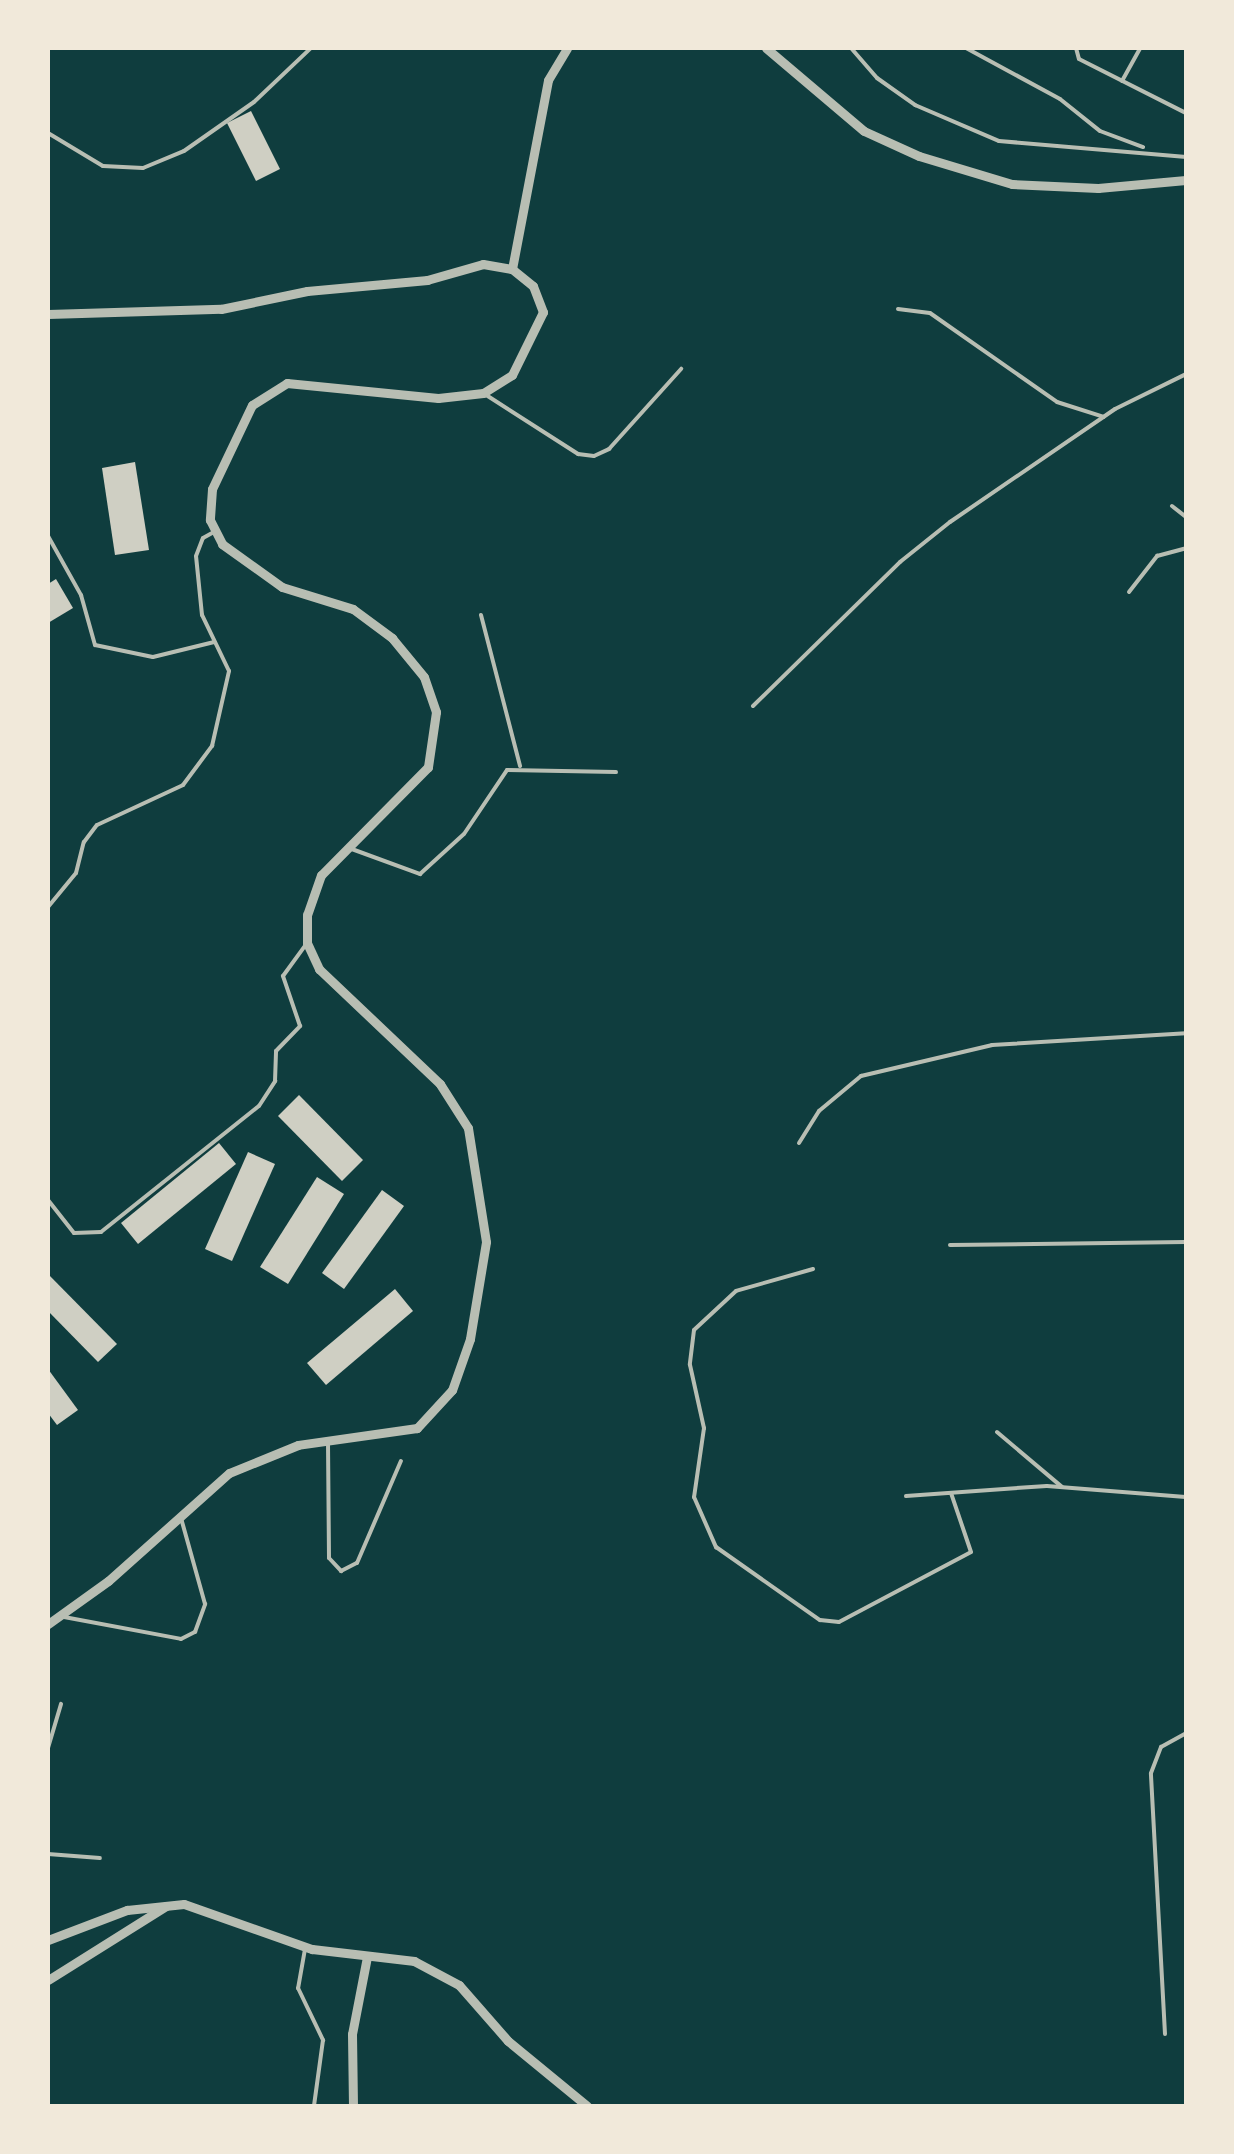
<!DOCTYPE html>
<style>
body{margin:0}
#map{position:relative;width:1234px;height:2154px;overflow:hidden;background:#0f3d3e;font-family:Quicksand,sans-serif}
div>[style]{position:absolute}
.building>*{inset:0;background:#cfcfc3}
.service>*{height:4px;margin:-2px;padding:0 2px;transform-origin:2px;border-radius:2px;background:#b8beb3}
.minor>*{height:9px;margin:-4.5px;padding:0 4.5px;transform-origin:4.5px;border-radius:4.5px;background:#b8beb3}
span{translate:-50% -50%;white-space:nowrap;text-align:center;line-height:1.15;-webkit-text-stroke:8px #f1e9da;paint-order:stroke}
.frame{position:absolute;inset:0;border:50px solid #f1e9da;pointer-events:none}
</style>
<div id="map">
<div class="building">
<div style="clip-path:polygon(251px 111px,280px 169px,256px 181px,227px 123px)"></div>
<div style="clip-path:polygon(135px 462px,149px 550px,115px 555px,102px 468px)"></div>
<div style="clip-path:polygon(56px 579px,73px 608px,48px 623px,48px 584px)"></div>
<div style="clip-path:polygon(299px 1095px,363px 1160px,342px 1181px,278px 1116px)"></div>
<div style="clip-path:polygon(219px 1143px,236px 1164px,138px 1244px,121px 1223px)"></div>
<div style="clip-path:polygon(248px 1152px,275px 1164px,232px 1261px,205px 1249px)"></div>
<div style="clip-path:polygon(317px 1177px,344px 1194px,288px 1284px,260px 1267px)"></div>
<div style="clip-path:polygon(382px 1190px,404px 1206px,344px 1289px,322px 1273px)"></div>
<div style="clip-path:polygon(48px 1274px,117px 1344px,98px 1362px,48px 1311px)"></div>
<div style="clip-path:polygon(395px 1289px,413px 1311px,326px 1385px,307px 1363px)"></div>
<div style="clip-path:polygon(48px 1369px,78px 1410px,57px 1425px,48px 1413px)"></div>
</div>
<div class="service">
<div style="left:851px;top:48px;width:40px;rotate:49deg"></div>
<div style="left:877px;top:78px;width:47px;rotate:35.4deg"></div>
<div style="left:915px;top:105px;width:91px;rotate:23.2deg"></div>
<div style="left:999px;top:141px;width:188px;rotate:4.9deg"></div>
<div style="left:966px;top:48px;width:107px;rotate:28.5deg"></div>
<div style="left:1060px;top:99px;width:51px;rotate:38.7deg"></div>
<div style="left:1100px;top:131px;width:46px;rotate:20.4deg"></div>
<div style="left:1076px;top:48px;width:11px;rotate:75deg"></div>
<div style="left:1079px;top:59px;width:120px;rotate:26.8deg"></div>
<div style="left:1122px;top:81px;width:38px;rotate:-61deg"></div>
<div style="left:1186px;top:96px;width:21px;rotate:90deg"></div>
<div style="left:48px;top:133px;width:64px;rotate:31deg"></div>
<div style="left:103px;top:166px;width:40px;rotate:2.9deg"></div>
<div style="left:143px;top:168px;width:44px;rotate:-22.5deg"></div>
<div style="left:184px;top:151px;width:85px;rotate:-35deg"></div>
<div style="left:254px;top:102px;width:79px;rotate:-43.5deg"></div>
<div style="left:898px;top:309px;width:32px;rotate:7deg"></div>
<div style="left:930px;top:313px;width:155px;rotate:35deg"></div>
<div style="left:1057px;top:402px;width:49px;rotate:17.7deg"></div>
<div style="left:483px;top:393px;width:113px;rotate:32.7deg"></div>
<div style="left:578px;top:454px;width:16px;rotate:7deg"></div>
<div style="left:594px;top:456px;width:17px;rotate:-25deg"></div>
<div style="left:609px;top:449px;width:108px;rotate:-48deg"></div>
<div style="left:1172px;top:506px;width:18px;rotate:38deg"></div>
<div style="left:48px;top:536px;width:68px;rotate:60.8deg"></div>
<div style="left:81px;top:595px;width:52px;rotate:74.4deg"></div>
<div style="left:95px;top:645px;width:59px;rotate:11.7deg"></div>
<div style="left:153px;top:657px;width:63px;rotate:-13.8deg"></div>
<div style="left:1129px;top:592px;width:46px;rotate:-52.1deg"></div>
<div style="left:1157px;top:556px;width:30px;rotate:-15deg"></div>
<div style="left:481px;top:615px;width:156px;rotate:75.5deg"></div>
<div style="left:753px;top:706px;width:206px;rotate:-44.4deg"></div>
<div style="left:900px;top:562px;width:64px;rotate:-38.7deg"></div>
<div style="left:950px;top:522px;width:200px;rotate:-34.4deg"></div>
<div style="left:1115px;top:409px;width:79px;rotate:-26.2deg"></div>
<div style="left:349px;top:848px;width:76px;rotate:20.1deg"></div>
<div style="left:420px;top:874px;width:59px;rotate:-42.3deg"></div>
<div style="left:464px;top:834px;width:77px;rotate:-56.1deg"></div>
<div style="left:507px;top:770px;width:109px;rotate:1.1deg"></div>
<div style="left:48px;top:907px;width:44px;rotate:-50.5deg"></div>
<div style="left:76px;top:873px;width:32px;rotate:-76deg"></div>
<div style="left:84px;top:842px;width:21px;rotate:-53deg"></div>
<div style="left:97px;top:825px;width:95px;rotate:-24.9deg"></div>
<div style="left:183px;top:785px;width:49px;rotate:-53.4deg"></div>
<div style="left:212px;top:746px;width:77px;rotate:-77.2deg"></div>
<div style="left:229px;top:671px;width:62px;rotate:-115.7deg"></div>
<div style="left:202px;top:615px;width:59px;rotate:-95.8deg"></div>
<div style="left:196px;top:556px;width:19px;rotate:-69deg"></div>
<div style="left:203px;top:538px;width:13px;rotate:-29deg"></div>
<div style="left:48px;top:929px;width:32px;rotate:90deg"></div>
<div style="left:799px;top:1143px;width:38px;rotate:-58deg"></div>
<div style="left:819px;top:1111px;width:55px;rotate:-39.8deg"></div>
<div style="left:861px;top:1076px;width:135px;rotate:-13.3deg"></div>
<div style="left:992px;top:1045px;width:194px;rotate:-3.5deg"></div>
<div style="left:48px;top:1200px;width:42px;rotate:51.8deg"></div>
<div style="left:74px;top:1233px;width:27px;rotate:-2deg"></div>
<div style="left:101px;top:1232px;width:202px;rotate:-38.6deg"></div>
<div style="left:259px;top:1106px;width:30px;rotate:-57deg"></div>
<div style="left:275px;top:1081px;width:30px;rotate:-88deg"></div>
<div style="left:276px;top:1051px;width:35px;rotate:-46deg"></div>
<div style="left:300px;top:1026px;width:53px;rotate:-108.8deg"></div>
<div style="left:283px;top:976px;width:37px;rotate:-54deg"></div>
<div style="left:950px;top:1245px;width:236px;rotate:-0.7deg"></div>
<div style="left:813px;top:1269px;width:80px;rotate:164.1deg"></div>
<div style="left:736px;top:1291px;width:57px;rotate:137.1deg"></div>
<div style="left:694px;top:1330px;width:35px;rotate:97deg"></div>
<div style="left:690px;top:1365px;width:65px;rotate:77.5deg"></div>
<div style="left:704px;top:1428px;width:70px;rotate:98.2deg"></div>
<div style="left:694px;top:1497px;width:55px;rotate:66.3deg"></div>
<div style="left:716px;top:1547px;width:127px;rotate:35.1deg"></div>
<div style="left:820px;top:1620px;width:19px;rotate:6deg"></div>
<div style="left:839px;top:1622px;width:149px;rotate:-27.9deg"></div>
<div style="left:971px;top:1552px;width:62px;rotate:-108.7deg"></div>
<div style="left:997px;top:1432px;width:85px;rotate:40.2deg"></div>
<div style="left:328px;top:1443px;width:115px;rotate:89.5deg"></div>
<div style="left:329px;top:1558px;width:18px;rotate:47deg"></div>
<div style="left:341px;top:1571px;width:18px;rotate:-27deg"></div>
<div style="left:357px;top:1563px;width:111px;rotate:-66.7deg"></div>
<div style="left:906px;top:1496px;width:141px;rotate:-4.1deg"></div>
<div style="left:1047px;top:1486px;width:139px;rotate:4.5deg"></div>
<div style="left:64px;top:1617px;width:119px;rotate:10.6deg"></div>
<div style="left:181px;top:1639px;width:16px;rotate:-27deg"></div>
<div style="left:195px;top:1632px;width:30px;rotate:-70deg"></div>
<div style="left:205px;top:1604px;width:89px;rotate:-105.6deg"></div>
<div style="left:48px;top:1748px;width:46px;rotate:-73.5deg"></div>
<div style="left:48px;top:1854px;width:52px;rotate:4.4deg"></div>
<div style="left:305px;top:1949px;width:40px;rotate:100deg"></div>
<div style="left:298px;top:1988px;width:58px;rotate:64.3deg"></div>
<div style="left:323px;top:2040px;width:67px;rotate:97.8deg"></div>
<div style="left:1165px;top:2034px;width:261px;rotate:-93.1deg"></div>
<div style="left:1151px;top:1773px;width:28px;rotate:-69deg"></div>
<div style="left:1161px;top:1747px;width:29px;rotate:-29deg"></div>
</div>
<div class="minor">
<div style="left:766px;top:48px;width:128px;rotate:40.3deg"></div>
<div style="left:864px;top:131px;width:60px;rotate:24.4deg"></div>
<div style="left:919px;top:156px;width:97px;rotate:16.8deg"></div>
<div style="left:1012px;top:184px;width:86px;rotate:2.7deg"></div>
<div style="left:1098px;top:188px;width:88px;rotate:-5.2deg"></div>
<div style="left:512px;top:269px;width:192px;rotate:-79.2deg"></div>
<div style="left:548px;top:80px;width:37px;rotate:-59deg"></div>
<div style="left:48px;top:314px;width:173px;rotate:-1.7deg"></div>
<div style="left:221px;top:309px;width:88px;rotate:-11.8deg"></div>
<div style="left:307px;top:291px;width:121px;rotate:-5.2deg"></div>
<div style="left:427px;top:280px;width:58px;rotate:-15.9deg"></div>
<div style="left:483px;top:264px;width:29px;rotate:10deg"></div>
<div style="left:512px;top:269px;width:27px;rotate:39deg"></div>
<div style="left:533px;top:286px;width:28px;rotate:69deg"></div>
<div style="left:543px;top:312px;width:70px;rotate:116.2deg"></div>
<div style="left:512px;top:375px;width:34px;rotate:148deg"></div>
<div style="left:483px;top:393px;width:45px;rotate:173.7deg"></div>
<div style="left:438px;top:398px;width:152px;rotate:-174.3deg"></div>
<div style="left:287px;top:383px;width:41px;rotate:147.8deg"></div>
<div style="left:252px;top:405px;width:93px;rotate:115.5deg"></div>
<div style="left:212px;top:489px;width:31px;rotate:94deg"></div>
<div style="left:210px;top:520px;width:27px;rotate:63deg"></div>
<div style="left:222px;top:544px;width:74px;rotate:35.6deg"></div>
<div style="left:282px;top:587px;width:74px;rotate:17.2deg"></div>
<div style="left:353px;top:609px;width:49px;rotate:36.6deg"></div>
<div style="left:392px;top:638px;width:50px;rotate:50.6deg"></div>
<div style="left:424px;top:677px;width:37px;rotate:71deg"></div>
<div style="left:436px;top:712px;width:56px;rotate:98.3deg"></div>
<div style="left:428px;top:767px;width:152px;rotate:134.7deg"></div>
<div style="left:321px;top:875px;width:42px;rotate:109.3deg"></div>
<div style="left:307px;top:915px;width:28px;rotate:90deg"></div>
<div style="left:307px;top:943px;width:29px;rotate:65deg"></div>
<div style="left:319px;top:969px;width:167px;rotate:43.5deg"></div>
<div style="left:440px;top:1084px;width:52px;rotate:57.5deg"></div>
<div style="left:468px;top:1128px;width:115px;rotate:81deg"></div>
<div style="left:486px;top:1242px;width:98px;rotate:99.4deg"></div>
<div style="left:470px;top:1339px;width:54px;rotate:109.4deg"></div>
<div style="left:452px;top:1390px;width:52px;rotate:132.6deg"></div>
<div style="left:417px;top:1428px;width:120px;rotate:171.9deg"></div>
<div style="left:298px;top:1445px;width:74px;rotate:157.9deg"></div>
<div style="left:229px;top:1473px;width:162px;rotate:138.2deg"></div>
<div style="left:108px;top:1581px;width:74px;rotate:144.4deg"></div>
<div style="left:48px;top:1940px;width:85px;rotate:-20.8deg"></div>
<div style="left:127px;top:1910px;width:57px;rotate:-6deg"></div>
<div style="left:184px;top:1904px;width:136px;rotate:19.4deg"></div>
<div style="left:312px;top:1949px;width:103px;rotate:6.7deg"></div>
<div style="left:414px;top:1961px;width:51px;rotate:28.1deg"></div>
<div style="left:459px;top:1985px;width:74px;rotate:48.8deg"></div>
<div style="left:508px;top:2041px;width:102px;rotate:39.4deg"></div>
<div style="left:48px;top:1980px;width:139px;rotate:-32.1deg"></div>
<div style="left:353px;top:2106px;width:72px;rotate:-90.8deg"></div>
<div style="left:352px;top:2034px;width:78px;rotate:-79deg"></div>
</div>
<div class="frame"></div>
</div>
